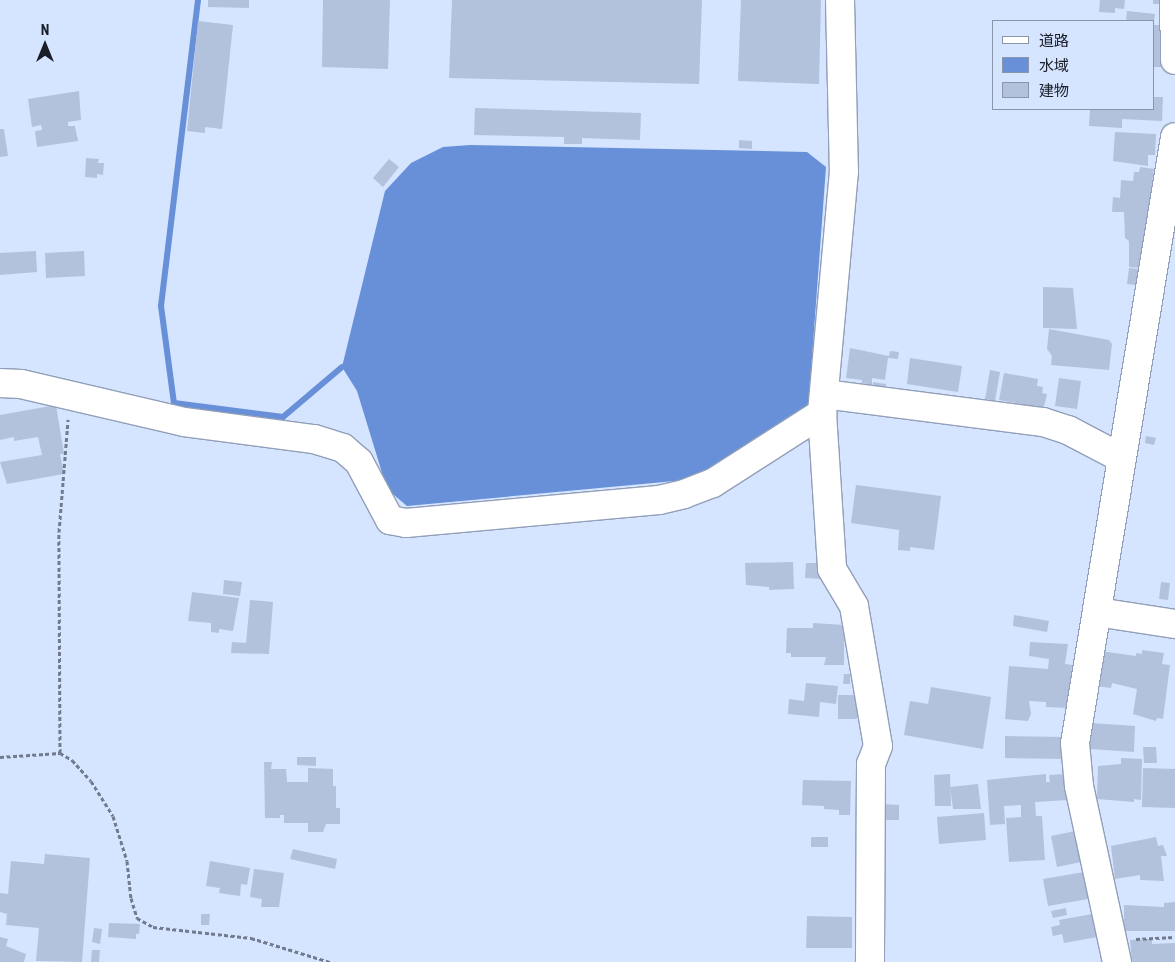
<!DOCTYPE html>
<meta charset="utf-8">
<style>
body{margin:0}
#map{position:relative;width:1175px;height:962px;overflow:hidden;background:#d5e4ff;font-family:"Roboto Condensed","Noto Sans JP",sans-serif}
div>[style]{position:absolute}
.water>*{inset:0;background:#6790d9}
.stream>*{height:6px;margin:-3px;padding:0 3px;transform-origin:3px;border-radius:3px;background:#6790d9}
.building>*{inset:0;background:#b3c2dc}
.path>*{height:3px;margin-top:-1.5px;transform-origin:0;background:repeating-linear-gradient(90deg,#717b8d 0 4px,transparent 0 6.5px)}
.roads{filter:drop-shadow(1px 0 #919fb8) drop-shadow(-1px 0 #919fb8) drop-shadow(0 1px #919fb8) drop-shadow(0 -1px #919fb8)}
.minor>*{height:28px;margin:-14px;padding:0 14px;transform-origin:14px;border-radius:14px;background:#fff}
span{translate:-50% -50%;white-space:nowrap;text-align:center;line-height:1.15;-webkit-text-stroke:4.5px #d5e4ff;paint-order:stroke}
.legend{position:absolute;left:992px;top:20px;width:162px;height:90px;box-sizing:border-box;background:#d5e4ff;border:1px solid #8a95a9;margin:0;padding:6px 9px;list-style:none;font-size:15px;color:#191e28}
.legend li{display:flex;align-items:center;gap:10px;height:25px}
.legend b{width:25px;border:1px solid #8a95a9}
.north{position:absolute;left:20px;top:20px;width:50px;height:50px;-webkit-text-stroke:4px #d5e4ff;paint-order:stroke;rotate:0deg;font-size:14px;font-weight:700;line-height:20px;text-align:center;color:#191e28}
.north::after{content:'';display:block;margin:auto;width:18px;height:22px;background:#191e28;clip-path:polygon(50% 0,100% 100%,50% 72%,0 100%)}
</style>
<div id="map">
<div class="water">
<div style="clip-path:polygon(470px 145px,807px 152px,826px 167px,808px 412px,696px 479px,407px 506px,387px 489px,357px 391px,342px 367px,385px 191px,411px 163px,443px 147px)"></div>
</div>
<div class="stream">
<div style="left:198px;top:0;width:308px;rotate:96.9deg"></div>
<div style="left:161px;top:306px;width:98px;rotate:82.4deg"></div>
<div style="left:174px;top:403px;width:110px;rotate:7.3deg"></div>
<div style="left:283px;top:417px;width:77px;rotate:-40.3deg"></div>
</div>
<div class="building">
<div style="clip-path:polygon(208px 0,249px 0,249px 8px,208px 7px)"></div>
<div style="clip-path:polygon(323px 0,390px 0,388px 69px,322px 67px)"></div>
<div style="clip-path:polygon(452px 0,702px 0,699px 84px,449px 78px)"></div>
<div style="clip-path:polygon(741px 0,821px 0,819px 84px,738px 81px)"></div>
<div style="clip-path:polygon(1100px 0,1125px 0,1124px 9px,1115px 8px,1115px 13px,1099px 12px)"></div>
<div style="clip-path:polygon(1153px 0,1161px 0,1160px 4px,1153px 4px)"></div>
<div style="clip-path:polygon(1127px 11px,1155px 14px,1154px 21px,1126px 21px)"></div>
<div style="clip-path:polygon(198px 21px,233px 25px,222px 129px,205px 127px,205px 133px,187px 131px)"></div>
<div style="clip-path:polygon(1154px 25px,1162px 25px,1162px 67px,1154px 67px)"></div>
<div style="clip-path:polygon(79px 91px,81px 120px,68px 122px,68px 126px,75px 126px,78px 141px,37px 147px,35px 131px,42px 130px,41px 125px,32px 127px,28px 99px)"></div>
<div style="clip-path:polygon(1154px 97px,1163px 97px,1162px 121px,1122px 119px,1122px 128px,1089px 126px,1090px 109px,1154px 109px)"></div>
<div style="clip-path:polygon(475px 108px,641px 113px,640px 140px,582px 138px,582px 144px,564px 144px,564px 137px,474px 135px)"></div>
<div style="clip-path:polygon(0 129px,4px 129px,8px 156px,0 157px)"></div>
<div style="clip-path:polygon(1115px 132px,1156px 134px,1155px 155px,1148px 155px,1148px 166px,1113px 161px)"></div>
<div style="clip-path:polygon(739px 140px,752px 141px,752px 149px,739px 148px)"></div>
<div style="clip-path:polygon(86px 158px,99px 159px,98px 163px,104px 163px,103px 175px,97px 174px,97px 178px,85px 177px)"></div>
<div style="clip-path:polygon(389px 159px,399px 167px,383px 187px,373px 178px)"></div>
<div style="clip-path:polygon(1140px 167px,1154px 169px,1140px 268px,1129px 267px,1129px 241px,1125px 238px,1124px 212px,1112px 212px,1113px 197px,1120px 198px,1121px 180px,1133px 181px,1134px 172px,1139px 172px)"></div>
<div style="clip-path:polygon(36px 251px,37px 272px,0 275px,0 253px)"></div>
<div style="clip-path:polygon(84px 251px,85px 276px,46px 278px,45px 253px)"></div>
<div style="clip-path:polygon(1129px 268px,1138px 269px,1136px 285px,1127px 284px)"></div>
<div style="clip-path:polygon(1043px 287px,1073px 288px,1077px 329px,1043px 328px)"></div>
<div style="clip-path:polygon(1049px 329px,1109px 340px,1112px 344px,1109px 370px,1051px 365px,1052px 356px,1047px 349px)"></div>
<div style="clip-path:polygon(850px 348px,889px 356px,890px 351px,899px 352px,898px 359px,888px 358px,885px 380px,872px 378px,872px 385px,862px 383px,862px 380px,846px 378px)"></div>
<div style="clip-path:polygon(910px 358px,962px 366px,958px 392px,907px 384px)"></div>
<div style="clip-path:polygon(990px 370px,1000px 372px,995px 401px,985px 399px)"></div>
<div style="clip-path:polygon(1004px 373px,1038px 379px,1037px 386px,1043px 387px,1042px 393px,1047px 394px,1042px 415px,1021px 411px,1022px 404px,999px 400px)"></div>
<div style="clip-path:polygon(1059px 378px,1081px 381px,1077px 409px,1055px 406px)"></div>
<div style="clip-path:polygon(873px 382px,886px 384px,884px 395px,872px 393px)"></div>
<div style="clip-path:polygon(56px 405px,64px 454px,60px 454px,64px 474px,7px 484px,0 462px,42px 455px,38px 437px,14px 441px,14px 437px,0 440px,0 415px)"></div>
<div style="clip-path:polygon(1146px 436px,1156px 438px,1154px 445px,1145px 443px)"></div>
<div style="clip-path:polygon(856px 485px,941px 496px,934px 550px,910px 547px,910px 551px,898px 550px,899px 530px,851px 523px)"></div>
<div style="clip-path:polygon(793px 562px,794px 589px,769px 590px,769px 587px,746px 585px,745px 563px)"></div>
<div style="clip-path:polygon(806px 563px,823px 563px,822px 579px,805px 578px)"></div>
<div style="clip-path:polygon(224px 580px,242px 582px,240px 596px,223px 594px)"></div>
<div style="clip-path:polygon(1161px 582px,1170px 583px,1168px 600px,1159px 599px)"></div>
<div style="clip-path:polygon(192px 592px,239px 598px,233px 631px,219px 629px,219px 633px,211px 632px,211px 623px,188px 621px)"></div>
<div style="clip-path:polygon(250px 600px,273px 602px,269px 654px,231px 653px,232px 642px,246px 643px)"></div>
<div style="clip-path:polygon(1014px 615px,1049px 621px,1047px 632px,1013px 626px)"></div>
<div style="clip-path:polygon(813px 623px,844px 625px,844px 665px,824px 665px,826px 657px,791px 657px,791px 653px,786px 653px,787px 628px,813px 628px)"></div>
<div style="clip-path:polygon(1030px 642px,1068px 644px,1065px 664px,1072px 665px,1069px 708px,1046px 707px,1046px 702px,1029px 701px,1031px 714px,1028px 721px,1005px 719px,1009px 666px,1048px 669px,1049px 659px,1029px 656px)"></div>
<div style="clip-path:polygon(1142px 650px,1164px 653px,1162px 664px,1170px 665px,1163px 719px,1157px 718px,1156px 721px,1133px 714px,1137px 689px,1112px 683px,1111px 688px,1095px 686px,1100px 651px,1136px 656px,1136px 653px,1142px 654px)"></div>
<div style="clip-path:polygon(844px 674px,850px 674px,850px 684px,843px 684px)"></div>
<div style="clip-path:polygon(806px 683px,838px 686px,836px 704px,820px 702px,819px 717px,788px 714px,789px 699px,804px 701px)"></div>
<div style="clip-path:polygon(931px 687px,991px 697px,983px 749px,904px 735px,910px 701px,928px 704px)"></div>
<div style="clip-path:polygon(838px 695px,857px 695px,857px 719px,838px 719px)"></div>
<div style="clip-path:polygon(1091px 723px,1135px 726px,1134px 752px,1090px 749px)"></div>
<div style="clip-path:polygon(1005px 736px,1066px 737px,1064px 759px,1005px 758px)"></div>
<div style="clip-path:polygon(1143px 747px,1156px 747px,1157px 763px,1144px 763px)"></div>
<div style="clip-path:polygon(297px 757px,316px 757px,316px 766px,297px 765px)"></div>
<div style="clip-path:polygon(1121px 758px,1142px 759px,1141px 800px,1134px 799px,1134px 802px,1097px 799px,1098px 766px,1121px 764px)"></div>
<div style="clip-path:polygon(264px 762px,272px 762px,271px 769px,286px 769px,287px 782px,308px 782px,308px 768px,333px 769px,333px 786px,336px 786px,336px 808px,340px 808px,340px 824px,326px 824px,323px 832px,308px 832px,308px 823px,284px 823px,284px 815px,280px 815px,280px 818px,265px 818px)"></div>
<div style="clip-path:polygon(1143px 768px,1175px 769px,1175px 808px,1142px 807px)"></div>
<div style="clip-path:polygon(950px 774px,951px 806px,935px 806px,934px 775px)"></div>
<div style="clip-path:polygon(1046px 774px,1046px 782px,1050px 782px,1049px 775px,1068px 774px,1067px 800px,1035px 802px,1036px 816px,1042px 816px,1045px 860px,1009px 862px,1006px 818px,1021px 817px,1021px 805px,1004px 806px,1005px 824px,990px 825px,987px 780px)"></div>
<div style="clip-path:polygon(803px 780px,851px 781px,850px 815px,839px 815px,839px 810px,824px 809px,824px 806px,802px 805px)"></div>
<div style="clip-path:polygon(978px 784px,981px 809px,953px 809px,950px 787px)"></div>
<div style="clip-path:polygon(882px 804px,899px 805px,899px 820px,882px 820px)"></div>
<div style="clip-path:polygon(984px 813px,986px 840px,939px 844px,937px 817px)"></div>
<div style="clip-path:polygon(1080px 830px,1086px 861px,1057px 867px,1051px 836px)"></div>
<div style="clip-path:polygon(811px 837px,828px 837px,828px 847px,811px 847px)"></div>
<div style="clip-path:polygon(1156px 837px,1158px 846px,1163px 845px,1167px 856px,1161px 856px,1164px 881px,1140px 880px,1140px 875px,1115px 879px,1111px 846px)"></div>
<div style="clip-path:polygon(293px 849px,337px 859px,335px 869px,290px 859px)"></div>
<div style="clip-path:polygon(45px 854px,90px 858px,82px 962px,36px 961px,39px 928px,6px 925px,7px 914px,0 912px,0 893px,8px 894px,11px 861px,44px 864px)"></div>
<div style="clip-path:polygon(210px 861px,250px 868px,247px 885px,241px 884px,240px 896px,219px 893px,220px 888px,206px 886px)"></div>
<div style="clip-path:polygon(254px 869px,284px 873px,279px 907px,261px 907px,262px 899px,250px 897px)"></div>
<div style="clip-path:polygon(1090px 871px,1094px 895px,1088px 896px,1088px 899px,1048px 906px,1043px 879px)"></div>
<div style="clip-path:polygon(1175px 902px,1175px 931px,1124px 931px,1124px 905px,1164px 907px,1164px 903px)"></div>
<div style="clip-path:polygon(1066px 908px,1067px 915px,1053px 918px,1051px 911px)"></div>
<div style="clip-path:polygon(1098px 913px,1103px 936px,1064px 943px,1062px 934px,1053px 936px,1051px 927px,1060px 925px,1059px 920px)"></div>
<div style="clip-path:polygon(201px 914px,210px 914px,209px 925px,201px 925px)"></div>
<div style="clip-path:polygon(807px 916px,852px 917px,852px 948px,806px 948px)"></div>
<div style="clip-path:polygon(109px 923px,140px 924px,139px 934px,136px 934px,136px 939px,108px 937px)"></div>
<div style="clip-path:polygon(94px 928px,102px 929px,100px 944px,92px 942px)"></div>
<div style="clip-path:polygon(0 937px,8px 939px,6px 946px,26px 954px,24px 962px,0 962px)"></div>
<div style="clip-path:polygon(1152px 939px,1152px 944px,1175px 943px,1175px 962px,1132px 962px,1130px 940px)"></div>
<div style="clip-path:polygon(92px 950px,100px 950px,99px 962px,91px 962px)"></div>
</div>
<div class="path">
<div style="left:60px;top:753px;width:221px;rotate:-90.3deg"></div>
<div style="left:59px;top:532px;width:113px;rotate:-85.4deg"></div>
<div style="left:0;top:757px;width:60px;rotate:-3.8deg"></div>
<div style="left:60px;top:753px;width:14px;rotate:30deg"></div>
<div style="left:72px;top:760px;width:28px;rotate:48deg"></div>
<div style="left:91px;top:781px;width:41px;rotate:57.8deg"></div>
<div style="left:113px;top:816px;width:47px;rotate:72.7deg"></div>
<div style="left:127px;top:861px;width:37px;rotate:84deg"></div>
<div style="left:131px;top:898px;width:21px;rotate:73deg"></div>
<div style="left:137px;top:918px;width:18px;rotate:29deg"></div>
<div style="left:153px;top:927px;width:99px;rotate:6.4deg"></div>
<div style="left:251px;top:938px;width:83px;rotate:16.9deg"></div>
<div style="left:1136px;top:939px;width:39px;rotate:-3deg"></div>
</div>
<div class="roads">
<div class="minor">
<div style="left:840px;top:0;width:171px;rotate:88.7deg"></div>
<div style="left:844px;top:171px;width:243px;rotate:95.2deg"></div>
<div style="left:822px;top:413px;width:156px;rotate:86.3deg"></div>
<div style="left:832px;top:569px;width:43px;rotate:59.3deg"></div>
<div style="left:854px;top:606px;width:142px;rotate:80.3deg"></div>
<div style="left:878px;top:746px;width:19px;rotate:111deg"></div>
<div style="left:871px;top:764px;width:198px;rotate:90.3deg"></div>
<div style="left:1174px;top:0;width:60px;rotate:89deg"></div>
<div style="left:0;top:383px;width:21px;rotate:3deg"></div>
<div style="left:21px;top:384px;width:167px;rotate:13.1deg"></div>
<div style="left:184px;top:422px;width:131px;rotate:7.5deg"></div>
<div style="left:314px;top:439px;width:30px;rotate:17deg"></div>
<div style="left:343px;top:448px;width:21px;rotate:41deg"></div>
<div style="left:359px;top:462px;width:66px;rotate:61.9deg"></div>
<div style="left:390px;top:520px;width:16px;rotate:11deg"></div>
<div style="left:406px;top:523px;width:254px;rotate:-5.2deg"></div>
<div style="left:659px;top:500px;width:26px;rotate:-13deg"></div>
<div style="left:684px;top:494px;width:31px;rotate:-21deg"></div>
<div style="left:713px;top:483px;width:130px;rotate:-32.7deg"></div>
<div style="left:824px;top:394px;width:221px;rotate:7.3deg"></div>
<div style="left:1043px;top:422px;width:26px;rotate:18deg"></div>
<div style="left:1068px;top:430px;width:60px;rotate:27.8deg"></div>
<div style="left:1097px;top:612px;width:79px;rotate:8.7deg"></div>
<div style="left:1117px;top:962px;width:180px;rotate:-102.2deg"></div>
<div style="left:1079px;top:786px;width:43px;rotate:-95.3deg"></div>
<div style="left:1075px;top:743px;width:614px;rotate:-80.63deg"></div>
</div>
</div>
<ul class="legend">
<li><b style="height:6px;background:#fff"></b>道路</li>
<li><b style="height:14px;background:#6790d9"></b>水域</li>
<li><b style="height:14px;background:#b3c2dc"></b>建物</li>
</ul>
<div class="north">N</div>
</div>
